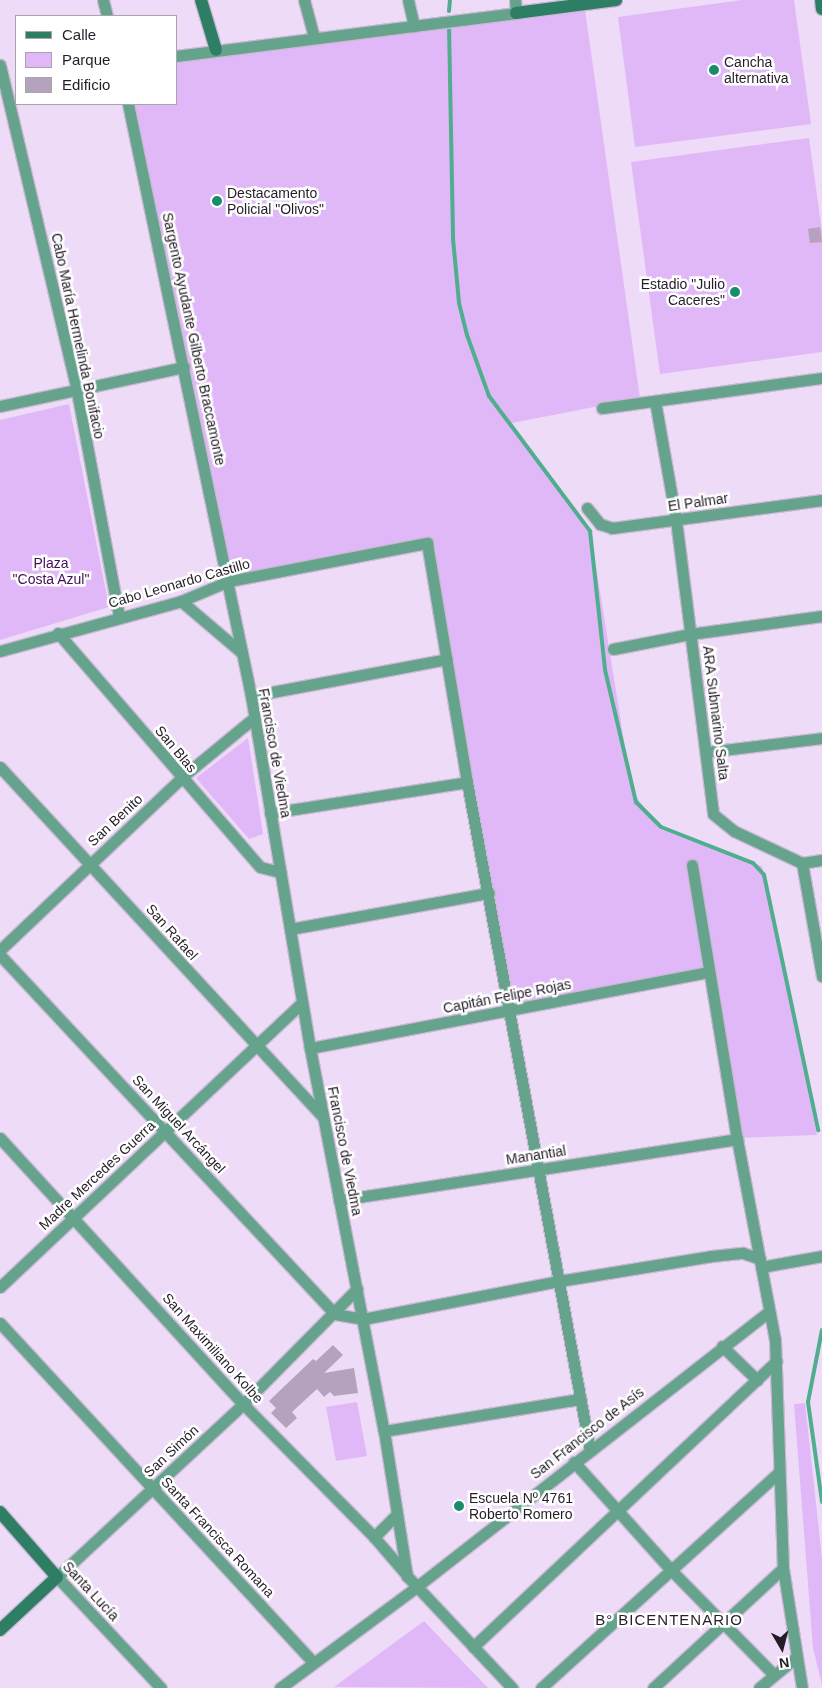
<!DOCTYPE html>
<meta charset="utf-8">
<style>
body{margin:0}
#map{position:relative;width:822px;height:1688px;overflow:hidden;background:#eedbf8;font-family:Arial,sans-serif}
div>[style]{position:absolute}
.green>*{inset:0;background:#e1b8f7}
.stream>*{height:4px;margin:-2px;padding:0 2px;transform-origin:2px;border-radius:2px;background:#50ae8f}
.building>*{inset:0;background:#b4a2be}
.roads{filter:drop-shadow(1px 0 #cab9d3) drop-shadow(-1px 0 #cab9d3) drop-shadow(0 1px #cab9d3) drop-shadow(0 -1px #cab9d3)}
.street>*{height:11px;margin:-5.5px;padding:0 5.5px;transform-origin:5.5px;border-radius:5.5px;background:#65a38c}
.secondary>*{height:12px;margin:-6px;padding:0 6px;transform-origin:6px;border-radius:6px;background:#2e7e66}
.dots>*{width:14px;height:14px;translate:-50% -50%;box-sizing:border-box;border:2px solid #fff;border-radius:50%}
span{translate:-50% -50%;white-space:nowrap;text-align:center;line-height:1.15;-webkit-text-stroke:5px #fff;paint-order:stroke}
.poi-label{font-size:14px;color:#241d28}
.left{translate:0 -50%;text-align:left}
.right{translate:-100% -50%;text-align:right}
.street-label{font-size:14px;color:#241d28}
.park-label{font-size:14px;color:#450e5b}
.neighbourhood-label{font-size:15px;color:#241d28;letter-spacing:1px}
.legend{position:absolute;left:15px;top:15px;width:162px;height:90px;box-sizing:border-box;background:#fff;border:1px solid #a7a5a9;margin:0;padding:6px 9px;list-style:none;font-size:15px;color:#241d28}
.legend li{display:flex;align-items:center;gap:10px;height:25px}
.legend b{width:25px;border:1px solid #a7a5a9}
.north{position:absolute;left:757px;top:1623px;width:50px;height:50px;-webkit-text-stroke:4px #fff;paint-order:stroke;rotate:172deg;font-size:14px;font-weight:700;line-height:20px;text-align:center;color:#241d28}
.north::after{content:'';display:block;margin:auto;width:18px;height:22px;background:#241d28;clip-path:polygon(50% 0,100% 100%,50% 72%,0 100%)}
</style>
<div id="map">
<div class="green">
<div style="clip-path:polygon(742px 0,794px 0,811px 124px,635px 147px,618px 17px)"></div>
<div style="clip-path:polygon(585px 10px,640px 398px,512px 423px,590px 529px,632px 791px,660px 829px,762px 866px,817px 1135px,738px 1138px,710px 971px,513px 1007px,428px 542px,230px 579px,132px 104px,176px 104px,176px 61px)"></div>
<div style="clip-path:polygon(809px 138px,822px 231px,822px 352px,660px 374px,631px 162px)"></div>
<div style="clip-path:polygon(69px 404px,109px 607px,0 640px,0 420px)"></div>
<div style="clip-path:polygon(248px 738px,263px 834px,249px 839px,196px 778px)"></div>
<div style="clip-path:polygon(357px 1402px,367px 1456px,336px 1461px,326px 1407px)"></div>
<div style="clip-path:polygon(805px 1403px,822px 1558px,822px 1685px,813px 1648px,794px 1404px)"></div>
<div style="clip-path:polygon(424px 1621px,488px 1688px,334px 1687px)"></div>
</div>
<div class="stream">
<div style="left:449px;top:11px;width:11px;rotate:-85deg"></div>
<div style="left:449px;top:26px;width:213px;rotate:88.9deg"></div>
<div style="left:453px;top:239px;width:64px;rotate:84.6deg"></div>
<div style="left:459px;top:303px;width:33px;rotate:76deg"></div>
<div style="left:467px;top:335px;width:65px;rotate:70.2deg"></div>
<div style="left:489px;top:396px;width:169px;rotate:53.2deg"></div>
<div style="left:590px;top:531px;width:140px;rotate:83.8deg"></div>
<div style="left:605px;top:670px;width:136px;rotate:76.8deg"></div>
<div style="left:636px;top:802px;width:35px;rotate:45deg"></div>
<div style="left:661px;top:827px;width:99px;rotate:21.4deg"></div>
<div style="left:753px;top:863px;width:16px;rotate:47deg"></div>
<div style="left:764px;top:875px;width:261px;rotate:78deg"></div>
<div style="left:822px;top:1330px;width:73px;rotate:101deg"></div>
<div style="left:808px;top:1402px;width:101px;rotate:82deg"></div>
</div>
<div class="building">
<div style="clip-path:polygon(820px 227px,822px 242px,810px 243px,808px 229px)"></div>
<div style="clip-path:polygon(333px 1345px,343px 1355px,324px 1373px,354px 1368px,358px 1393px,334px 1396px,330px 1392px,324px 1397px,317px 1389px,292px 1412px,297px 1418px,286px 1428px,271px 1413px,276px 1408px,269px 1401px,313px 1359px,316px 1361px)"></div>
</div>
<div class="roads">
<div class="street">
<div style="left:103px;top:0;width:16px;rotate:76deg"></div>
<div style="left:304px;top:0;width:39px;rotate:75deg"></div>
<div style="left:408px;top:0;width:27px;rotate:77deg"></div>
<div style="left:176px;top:56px;width:343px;rotate:-7.2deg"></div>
<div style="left:516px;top:13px;width:13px;rotate:-94deg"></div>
<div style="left:0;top:65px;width:336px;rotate:76.7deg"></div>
<div style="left:77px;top:392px;width:228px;rotate:79.4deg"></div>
<div style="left:128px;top:104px;width:605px;rotate:78.26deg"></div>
<div style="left:251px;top:696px;width:357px;rotate:80.5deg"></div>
<div style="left:310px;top:1048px;width:390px;rotate:79.1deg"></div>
<div style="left:384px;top:1431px;width:147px;rotate:81deg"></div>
<div style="left:407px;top:1576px;width:154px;rotate:46.8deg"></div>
<div style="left:655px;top:401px;width:121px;rotate:80deg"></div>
<div style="left:676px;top:520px;width:296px;rotate:82.8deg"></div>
<div style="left:713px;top:814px;width:27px;rotate:39deg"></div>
<div style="left:734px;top:831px;width:75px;rotate:25.2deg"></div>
<div style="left:802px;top:863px;width:115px;rotate:80deg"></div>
<div style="left:0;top:406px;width:188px;rotate:-12deg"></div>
<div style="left:602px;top:408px;width:222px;rotate:-7.8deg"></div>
<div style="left:587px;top:508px;width:21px;rotate:51deg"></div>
<div style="left:600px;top:524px;width:13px;rotate:18deg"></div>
<div style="left:612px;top:528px;width:212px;rotate:-7.6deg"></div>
<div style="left:181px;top:601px;width:80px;rotate:40.4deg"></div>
<div style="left:58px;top:633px;width:309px;rotate:49.2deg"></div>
<div style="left:260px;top:867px;width:21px;rotate:14deg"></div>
<div style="left:613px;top:649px;width:78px;rotate:-11deg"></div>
<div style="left:690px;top:634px;width:133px;rotate:-7.8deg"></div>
<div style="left:0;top:651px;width:188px;rotate:-15.4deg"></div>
<div style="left:181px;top:601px;width:52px;rotate:-22.6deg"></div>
<div style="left:229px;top:581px;width:202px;rotate:-10.9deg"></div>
<div style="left:427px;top:543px;width:242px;rotate:80.5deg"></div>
<div style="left:467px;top:782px;width:680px;rotate:79.58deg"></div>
<div style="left:251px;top:696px;width:199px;rotate:-10.7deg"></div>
<div style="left:707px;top:752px;width:116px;rotate:-6.9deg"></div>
<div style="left:0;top:767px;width:476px;rotate:47.3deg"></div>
<div style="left:270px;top:813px;width:199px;rotate:-8.9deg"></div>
<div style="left:802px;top:863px;width:20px;rotate:-9deg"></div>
<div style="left:692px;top:865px;width:278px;rotate:80.7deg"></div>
<div style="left:737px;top:1139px;width:205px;rotate:79.3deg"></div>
<div style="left:775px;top:1340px;width:228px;rotate:88deg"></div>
<div style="left:783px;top:1568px;width:121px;rotate:81deg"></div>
<div style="left:290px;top:929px;width:202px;rotate:-10.3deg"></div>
<div style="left:0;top:950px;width:250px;rotate:-43.5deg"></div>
<div style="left:181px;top:778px;width:96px;rotate:-39.5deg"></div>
<div style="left:0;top:955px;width:491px;rotate:47deg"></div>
<div style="left:335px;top:1314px;width:28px;rotate:10deg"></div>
<div style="left:363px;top:1319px;width:200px;rotate:-11deg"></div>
<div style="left:559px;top:1281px;width:155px;rotate:-9.3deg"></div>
<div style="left:712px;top:1256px;width:31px;rotate:-6deg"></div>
<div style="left:743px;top:1253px;width:18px;rotate:19deg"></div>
<div style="left:310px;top:1048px;width:406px;rotate:-10.8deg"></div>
<div style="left:0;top:1138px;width:360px;rotate:47.6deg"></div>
<div style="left:243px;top:1404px;width:187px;rotate:45.4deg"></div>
<div style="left:374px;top:1537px;width:49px;rotate:49.1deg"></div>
<div style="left:339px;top:1200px;width:403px;rotate:-8.7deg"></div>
<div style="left:761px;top:1267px;width:62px;rotate:-10.2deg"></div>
<div style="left:0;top:1287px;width:415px;rotate:-43.3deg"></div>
<div style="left:0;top:1323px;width:461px;rotate:47.3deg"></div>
<div style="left:722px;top:1346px;width:49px;rotate:44.2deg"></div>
<div style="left:384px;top:1431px;width:199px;rotate:-9.3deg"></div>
<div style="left:574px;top:1462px;width:142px;rotate:48.1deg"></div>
<div style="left:669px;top:1568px;width:148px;rotate:45.5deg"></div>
<div style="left:374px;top:1537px;width:31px;rotate:-45deg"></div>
<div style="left:473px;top:1647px;width:417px;rotate:-43.3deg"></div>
<div style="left:161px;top:1688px;width:152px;rotate:-133.1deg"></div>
<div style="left:57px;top:1577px;width:254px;rotate:-42.9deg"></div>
<div style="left:243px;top:1404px;width:162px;rotate:-45.3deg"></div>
<div style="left:280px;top:1688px;width:168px;rotate:-36.5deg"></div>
<div style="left:415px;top:1588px;width:449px;rotate:-38deg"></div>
<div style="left:541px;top:1688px;width:321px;rotate:-42.2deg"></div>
<div style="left:653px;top:1688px;width:177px;rotate:-42.7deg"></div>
<div style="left:759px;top:1688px;width:47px;rotate:-39.8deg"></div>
</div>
<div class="secondary">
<div style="left:201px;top:0;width:52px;rotate:73.3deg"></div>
<div style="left:821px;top:0;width:9px;rotate:84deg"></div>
<div style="left:516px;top:13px;width:101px;rotate:-7.4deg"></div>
<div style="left:0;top:1512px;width:86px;rotate:48.8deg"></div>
<div style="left:57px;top:1577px;width:78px;rotate:137.1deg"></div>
</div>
</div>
<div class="dots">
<div style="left:714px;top:70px;background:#188c6d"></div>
<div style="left:217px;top:201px;background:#188c6d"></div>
<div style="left:735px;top:292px;background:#188c6d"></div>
<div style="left:459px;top:1506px;background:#188c6d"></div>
</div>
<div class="poi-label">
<span class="left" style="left:724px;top:70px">Cancha<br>alternativa</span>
<span class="left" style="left:227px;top:201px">Destacamento<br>Policial "Olivos"</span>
<span class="right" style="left:725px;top:292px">Estadio "Julio<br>Caceres"</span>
<span class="left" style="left:469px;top:1506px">Escuela Nº 4761<br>Roberto Romero</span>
</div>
<div class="street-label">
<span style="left:78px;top:336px;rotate:78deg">Cabo María Hermelinda Bonifacio</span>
<span style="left:194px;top:339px;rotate:78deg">Sargento Ayudante Gilberto Braccamonte</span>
<span style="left:698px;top:502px;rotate:-8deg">El Palmar</span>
<span style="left:179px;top:583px;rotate:-16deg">Cabo Leonardo Castillo</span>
<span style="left:716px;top:713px;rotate:83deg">ARA Submarino Salta</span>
<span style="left:176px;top:749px;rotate:50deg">San Blas</span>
<span style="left:275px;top:753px;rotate:80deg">Francisco de Viedma</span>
<span style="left:115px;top:820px;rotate:-43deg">San Benito</span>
<span style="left:172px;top:932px;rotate:48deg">San Rafael</span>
<span style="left:507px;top:996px;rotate:-11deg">Capitán Felipe Rojas</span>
<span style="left:179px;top:1124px;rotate:47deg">San Miguel Arcángel</span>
<span style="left:345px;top:1151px;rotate:79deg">Francisco de Viedma</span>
<span style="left:536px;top:1155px;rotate:-9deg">Manantial</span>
<span style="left:97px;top:1175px;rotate:-43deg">Madre Mercedes Guerra</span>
<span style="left:213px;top:1348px;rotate:48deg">San Maximiliano Kolbe</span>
<span style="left:587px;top:1433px;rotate:-38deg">San Francisco de Asís</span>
<span style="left:171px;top:1451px;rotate:-43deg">San Simón</span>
<span style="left:218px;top:1537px;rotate:47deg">Santa Francisca Romana</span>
<span style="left:91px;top:1591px;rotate:47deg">Santa Lucía</span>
</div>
<div class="park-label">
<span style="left:51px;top:571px">Plaza<br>"Costa Azul"</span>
</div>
<div class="neighbourhood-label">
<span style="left:669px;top:1620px">B° BICENTENARIO</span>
</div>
<ul class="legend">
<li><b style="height:6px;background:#2e7e66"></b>Calle</li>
<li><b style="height:14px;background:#e1b8f7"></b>Parque</li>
<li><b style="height:14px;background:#b4a2be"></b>Edificio</li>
</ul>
<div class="north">N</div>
</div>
